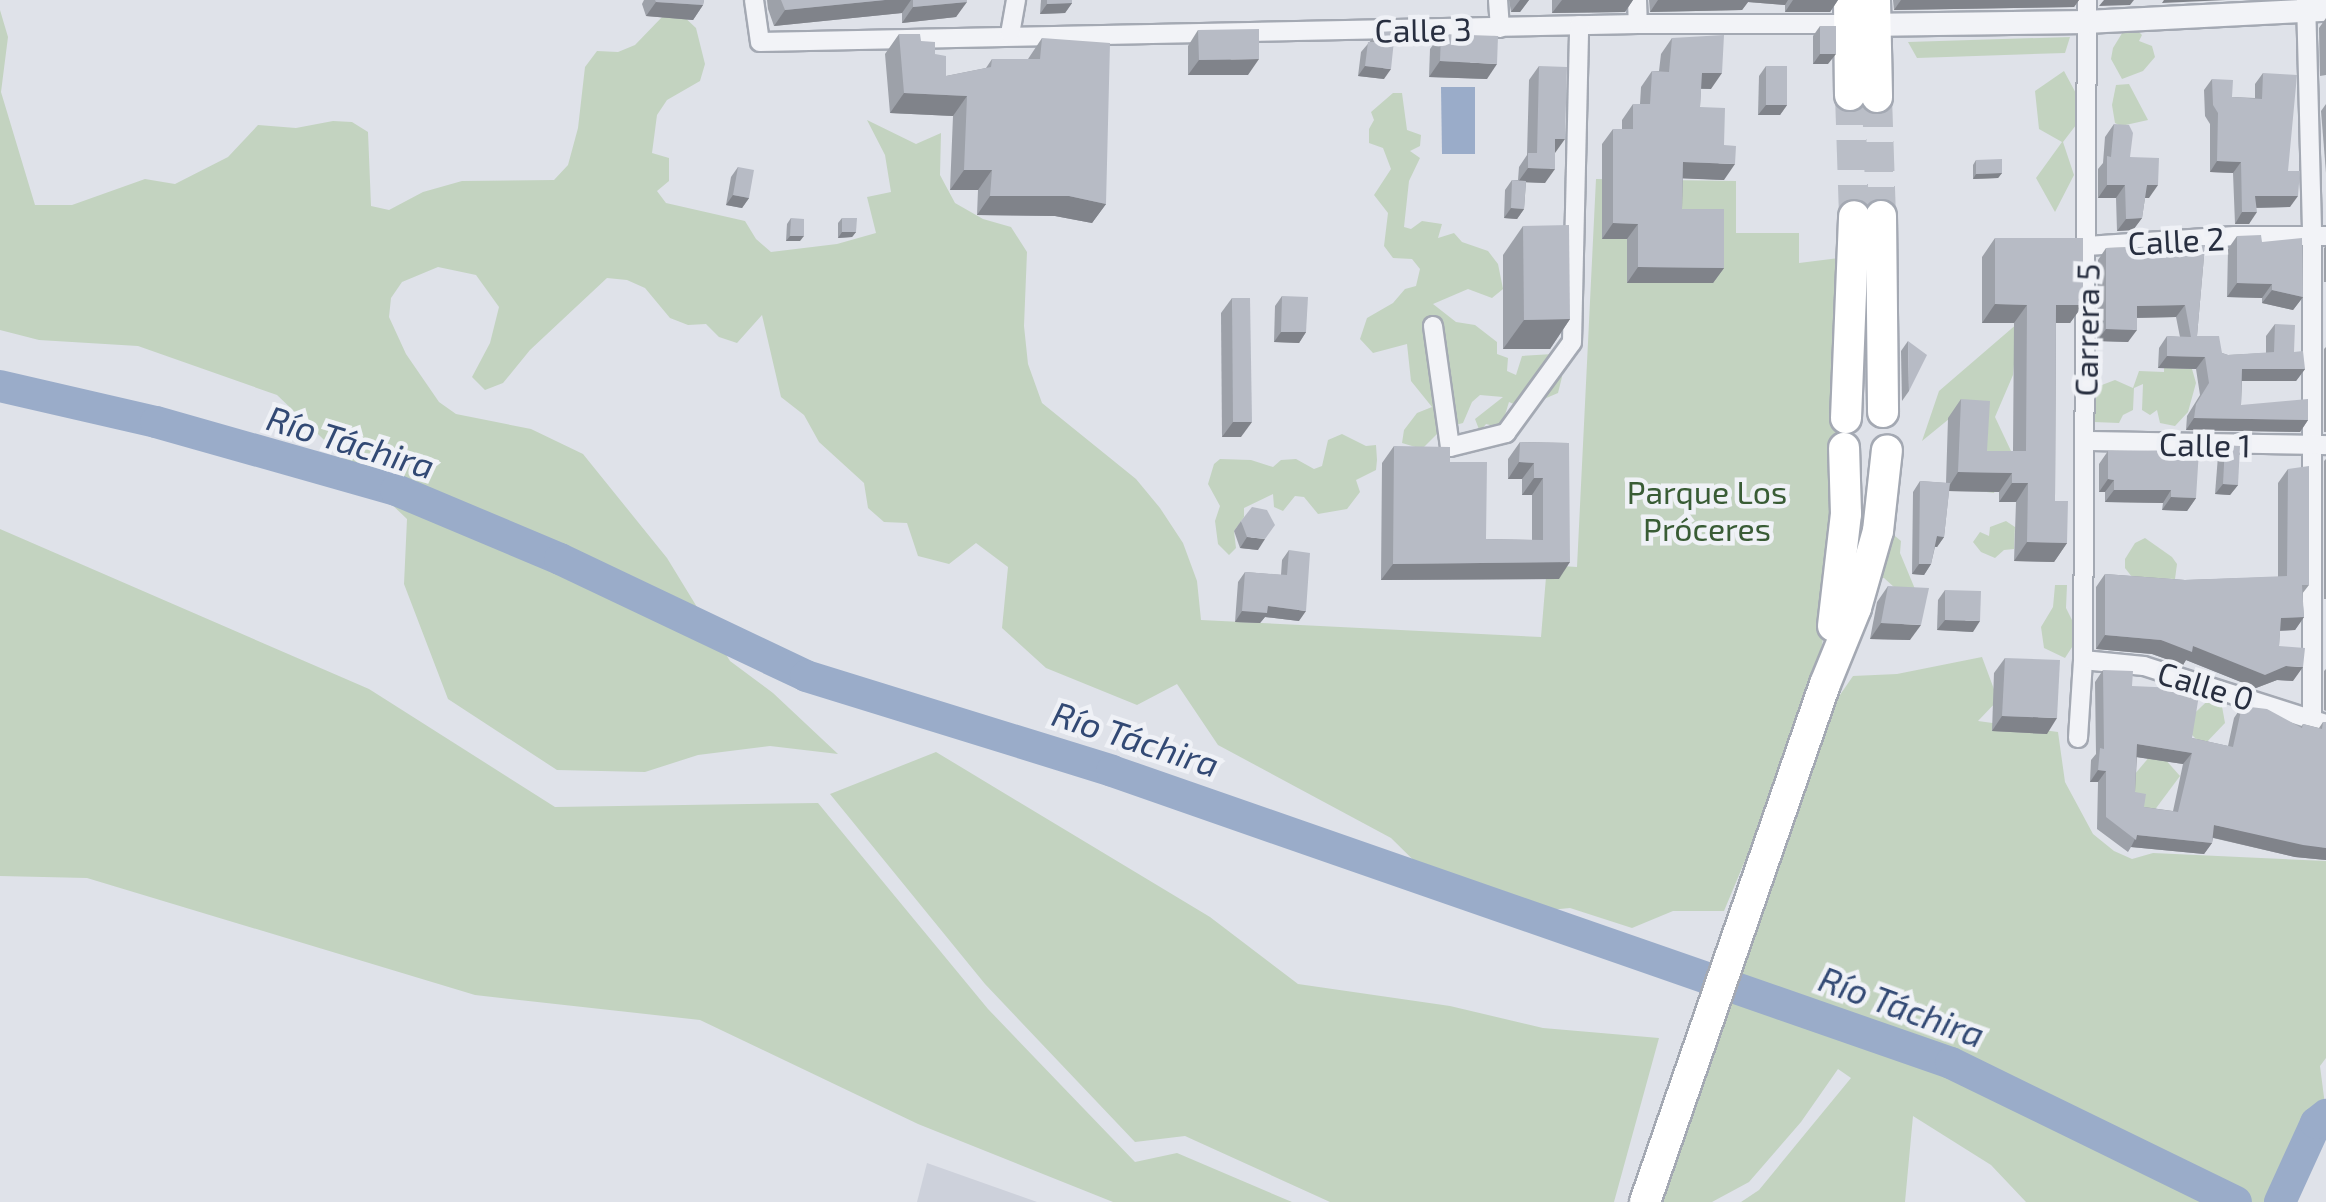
<!DOCTYPE html>
<meta charset="utf-8">
<style>
body{margin:0}
#map{position:relative;width:2326px;height:1202px;overflow:hidden;background:#dfe2e9;font-family:"Exo 2",sans-serif}
div>[style]{position:absolute}
.built>*{inset:0;background:#cdd1db}
.green>*{inset:0;background:#c3d3c0}
.water>*{inset:0;background:#9aacc9}
.river>*{height:32px;margin:-16px;padding:0 16px;transform-origin:16px;border-radius:16px;background:#9aacc9}
.trunk-tunnel>*{height:30px;margin-top:-15px;transform-origin:0;background:repeating-linear-gradient(90deg,#babec7 0 30px,transparent 0 45px)}
.roads{filter:drop-shadow(2px 0 #a4a9b3) drop-shadow(-2px 0 #a4a9b3) drop-shadow(0 2px #a4a9b3) drop-shadow(0 -2px #a4a9b3)}
.minor>*{height:18px;margin:-9px;padding:0 9px;transform-origin:9px;border-radius:9px;background:#f2f3f7}
.tertiary>*{height:22px;margin:-11px;padding:0 11px;transform-origin:11px;border-radius:11px;background:#f2f3f7}
.trunk>*{height:30px;margin:-15px;padding:0 15px;transform-origin:15px;border-radius:15px;background:#fff}
.wall>*{inset:0;background:#9da1a9}
.shaded-wall>*{inset:0;background:#80838a}
.building>*{inset:0;background:#b7bbc5}
span{translate:-50% -50%;white-space:nowrap;text-align:center;line-height:1.15;-webkit-text-stroke:9px #eff1f6;paint-order:stroke}
.street-label{font-size:32px;color:#282f40}
.park-label{font-size:32px;color:#395c35}
.water-label{font-size:35px;color:#324974;font-style:italic}
</style>
<div id="map">
<div class="built">
<div style="clip-path:polygon(927px 1163px,1037px 1202px,917px 1202px)"></div>
</div>
<div class="green">
<div style="clip-path:polygon(0 10px,8px 37px,1px 92px,35px 205px,72px 205px,145px 179px,175px 184px,228px 157px,258px 125px,296px 128px,333px 121px,352px 122px,368px 132px,371px 206px,389px 210px,423px 192px,462px 181px,554px 180px,568px 165px,578px 128px,585px 67px,597px 51px,618px 52px,635px 45px,663px 16px,681px 14px,696px 28px,705px 64px,700px 81px,667px 100px,657px 115px,652px 153px,669px 158px,669px 181px,657px 191px,666px 203px,745px 221px,756px 239px,771px 252px,837px 244px,876px 233px,867px 197px,891px 192px,885px 155px,867px 120px,916px 144px,941px 133px,940px 175px,955px 203px,983px 219px,1011px 227px,1027px 252px,1024px 326px,1028px 364px,1042px 403px,1136px 479px,1160px 508px,1183px 543px,1197px 581px,1201px 620px,1541px 637px,1547px 565px,1577px 567px,1596px 179px,1736px 181px,1736px 233px,1799px 233px,1799px 263px,1847px 257px,1832px 581px,1822px 645px,1787px 760px,1724px 911px,1673px 911px,1632px 928px,1570px 908px,1498px 915px,1454px 900px,1391px 838px,1218px 745px,1177px 684px,1137px 705px,1046px 668px,1002px 628px,1008px 567px,976px 543px,949px 564px,918px 556px,907px 523px,884px 522px,868px 508px,864px 483px,819px 442px,804px 415px,781px 397px,762px 315px,737px 343px,719px 337px,706px 324px,688px 325px,670px 318px,645px 288px,627px 280px,607px 278px,530px 350px,503px 383px,485px 390px,472px 377px,490px 343px,499px 307px,476px 275px,438px 267px,402px 282px,391px 298px,389px 317px,406px 354px,439px 402px,456px 414px,531px 429px,583px 454px,667px 558px,730px 661px,773px 693px,838px 754px,770px 746px,698px 755px,645px 772px,557px 770px,448px 699px,404px 584px,407px 519px,277px 395px,138px 346px,39px 340px,0 330px)"></div>
<div style="clip-path:polygon(2136px 29px,2142px 35px,2139px 41px,2152px 46px,2155px 57px,2143px 71px,2122px 79px,2111px 59px,2113px 48px,2124px 30px)"></div>
<div style="clip-path:polygon(2070px 37px,2065px 53px,1917px 58px,1908px 42px)"></div>
<div style="clip-path:polygon(2064px 71px,2086px 112px,2063px 142px,2074px 175px,2055px 212px,2036px 178px,2062px 142px,2039px 129px,2035px 91px)"></div>
<div style="clip-path:polygon(2129px 84px,2148px 120px,2121px 126px,2115px 123px,2112px 105px,2116px 85px)"></div>
<div style="clip-path:polygon(1393px 93px,1402px 93px,1407px 130px,1421px 135px,1420px 146px,1410px 151px,1420px 158px,1409px 181px,1404px 227px,1411px 229px,1422px 221px,1442px 224px,1438px 238px,1454px 233px,1462px 242px,1488px 251px,1498px 264px,1503px 289px,1492px 298px,1468px 289px,1433px 304px,1456px 322px,1475px 325px,1497px 342px,1497px 354px,1508px 358px,1507px 371px,1516px 375px,1522px 356px,1553px 354px,1562px 377px,1558px 393px,1523px 408px,1509px 402px,1501px 428px,1486px 424px,1480px 432px,1475px 419px,1503px 397px,1480px 395px,1472px 402px,1463px 423px,1443px 428px,1422px 449px,1402px 443px,1404px 430px,1417px 413px,1432px 407px,1411px 381px,1407px 344px,1373px 353px,1360px 339px,1367px 318px,1393px 303px,1405px 289px,1416px 286px,1420px 269px,1412px 259px,1393px 258px,1384px 246px,1388px 213px,1374px 195px,1391px 169px,1383px 148px,1369px 143px,1369px 129px,1374px 120px,1371px 112px)"></div>
<div style="clip-path:polygon(2018px 323px,2013px 375px,1995px 417px,2011px 451px,1994px 493px,1979px 491px,1960px 410px,1922px 441px,1939px 391px)"></div>
<div style="clip-path:polygon(2164px 368px,2192px 369px,2196px 383px,2188px 412px,2175px 426px,2160px 423px,2157px 410px,2150px 415px,2142px 410px,2143px 384px,2134px 388px,2133px 410px,2123px 415px,2119px 423px,2094px 422px,2094px 388px,2115px 380px,2133px 388px,2139px 371px,2164px 372px)"></div>
<div style="clip-path:polygon(1342px 434px,1366px 446px,1376px 445px,1377px 460px,1376px 470px,1356px 480px,1360px 492px,1347px 509px,1318px 514px,1304px 497px,1295px 496px,1283px 511px,1274px 507px,1273px 494px,1244px 508px,1244px 517px,1234px 531px,1236px 548px,1229px 555px,1218px 544px,1215px 521px,1220px 506px,1208px 484px,1214px 464px,1220px 459px,1251px 460px,1273px 467px,1281px 460px,1296px 459px,1314px 469px,1322px 466px,1328px 440px)"></div>
<div style="clip-path:polygon(2006px 521px,2015px 527px,2014px 549px,2004px 550px,1995px 558px,1981px 552px,1973px 542px,1980px 532px,1989px 536px,1990px 527px)"></div>
<div style="clip-path:polygon(0 529px,369px 689px,555px 807px,818px 803px,988px 1009px,1135px 1162px,1177px 1153px,1292px 1202px,1113px 1202px,918px 1124px,700px 1020px,475px 995px,87px 878px,0 876px)"></div>
<div style="clip-path:polygon(1889px 531px,1901px 541px,1900px 553px,1915px 589px,1905px 597px,1884px 578px,1871px 578px)"></div>
<div style="clip-path:polygon(2145px 538px,2172px 557px,2177px 564px,2175px 579px,2132px 577px,2125px 568px,2125px 559px,2135px 543px)"></div>
<div style="clip-path:polygon(2055px 585px,2067px 585px,2066px 608px,2076px 628px,2074px 644px,2065px 658px,2044px 648px,2041px 627px,2053px 607px)"></div>
<div style="clip-path:polygon(1982px 657px,1998px 700px,1978px 721px,2058px 732px,2065px 782px,2093px 834px,2114px 851px,2132px 859px,2153px 853px,2326px 861px,2326px 1058px,2320px 1066px,2325px 1105px,2280px 1202px,2026px 1202px,1991px 1165px,1913px 1116px,1905px 1202px,1741px 1202px,1759px 1190px,1851px 1078px,1838px 1069px,1801px 1122px,1749px 1182px,1712px 1202px,1651px 1202px,1822px 721px,1853px 676px,1897px 674px)"></div>
<div style="clip-path:polygon(2219px 690px,2225px 723px,2203px 746px,2182px 725px)"></div>
<div style="clip-path:polygon(2156px 749px,2180px 776px,2148px 819px,2124px 787px)"></div>
<div style="clip-path:polygon(936px 752px,1210px 917px,1298px 984px,1450px 1006px,1543px 1028px,1659px 1038px,1614px 1202px,1330px 1202px,1185px 1136px,1135px 1142px,985px 984px,830px 794px)"></div>
</div>
<div class="water">
<div style="clip-path:polygon(1441px 87px,1475px 87px,1475px 154px,1442px 154px)"></div>
</div>
<div class="river">
<div style="left:0;top:386px;width:160px;rotate:13deg"></div>
<div style="left:156px;top:422px;width:249px;rotate:15.8deg"></div>
<div style="left:396px;top:490px;width:178px;rotate:22.8deg"></div>
<div style="left:560px;top:559px;width:272px;rotate:25.4deg"></div>
<div style="left:806px;top:676px;width:320px;rotate:17.2deg"></div>
<div style="left:1112px;top:771px;width:888px;rotate:19.19deg"></div>
<div style="left:1951px;top:1063px;width:317px;rotate:26deg"></div>
<div style="left:2280px;top:1202px;width:87px;rotate:-65.5deg"></div>
<div style="left:2316px;top:1123px;width:13px;rotate:-39deg"></div>
</div>
<div class="trunk-tunnel">
<div style="left:1850px;top:95px;width:121px;rotate:88.1deg"></div>
<div style="left:1877px;top:97px;width:119px;rotate:88.1deg"></div>
</div>
<div class="roads">
<div class="minor">
<div style="left:754px;top:0;width:42px;rotate:81.9deg"></div>
<div style="left:760px;top:42px;width:878px;rotate:-1.17deg"></div>
<div style="left:1638px;top:24px;width:211px"></div>
<div style="left:1498px;top:0;width:28px;rotate:86deg"></div>
<div style="left:1637px;top:0;width:24px;rotate:88deg"></div>
<div style="left:2306px;top:0;width:235px;rotate:88.5deg"></div>
<div style="left:2312px;top:235px;width:485px;rotate:90deg"></div>
<div style="left:1010px;top:34px;width:35px;rotate:-80deg"></div>
<div style="left:2087px;top:246px;width:148px;rotate:-3.9deg"></div>
<div style="left:2235px;top:236px;width:91px"></div>
<div style="left:1433px;top:326px;width:122px;rotate:82deg"></div>
<div style="left:1450px;top:447px;width:58px;rotate:-14deg"></div>
<div style="left:1506px;top:433px;width:112px;rotate:-54deg"></div>
<div style="left:1572px;top:342px;width:317px;rotate:-88.7deg"></div>
<div style="left:2085px;top:441px;width:241px;rotate:1deg"></div>
<div style="left:2083px;top:660px;width:61px;rotate:5.6deg"></div>
<div style="left:2144px;top:666px;width:191px;rotate:17.7deg"></div>
<div style="left:2078px;top:738px;width:78px;rotate:-86.3deg"></div>
<div style="left:2083px;top:660px;width:660px;rotate:-89.65deg"></div>
</div>
<div class="tertiary">
<div style="left:1863px;top:25px;width:223px;rotate:-0.8deg"></div>
<div style="left:2086px;top:22px;width:240px;rotate:-2.9deg"></div>
</div>
<div class="trunk">
<div style="left:1849px;top:0;width:95px;rotate:89.4deg"></div>
<div style="left:1875px;top:0;width:97px;rotate:88.8deg"></div>
<div style="left:1881px;top:216px;width:196px;rotate:89.4deg"></div>
<div style="left:1846px;top:418px;width:202px;rotate:-87.7deg"></div>
<div style="left:1833px;top:626px;width:113px;rotate:-83.4deg"></div>
<div style="left:1846px;top:514px;width:66px;rotate:-91.7deg"></div>
<div style="left:1645px;top:1202px;width:548px;rotate:-70.84deg"></div>
<div style="left:1825px;top:684px;width:82px;rotate:-67.8deg"></div>
<div style="left:1856px;top:608px;width:80px;rotate:-74.1deg"></div>
<div style="left:1878px;top:531px;width:81px;rotate:-83.7deg"></div>
</div>
</div>
<div class="wall">
<div style="clip-path:polygon(644px 0,704px 0,703px 5px,693px 20px,646px 16px,642px 4px)"></div>
<div style="clip-path:polygon(767px 0,967px 0,956px 17px,902px 23px,902px 13px,774px 26px,768px 9px)"></div>
<div style="clip-path:polygon(1041px 0,1072px 0,1072px 3px,1065px 13px,1040px 14px)"></div>
<div style="clip-path:polygon(1509px 0,1529px 0,1520px 12px,1511px 12px)"></div>
<div style="clip-path:polygon(1552px 0,1633px 0,1625px 12px,1552px 13px)"></div>
<div style="clip-path:polygon(1649px 0,1838px 0,1830px 12px,1785px 12px,1785px 5px,1748px 2px,1742px 10px,1650px 12px)"></div>
<div style="clip-path:polygon(1893px 0,2079px 0,2074px 7px,1894px 10px)"></div>
<div style="clip-path:polygon(2326px 18px,2326px 75px,2320px 76px,2319px 28px)"></div>
<div style="clip-path:polygon(1820px 26px,1828px 64px,1813px 64px,1813px 36px)"></div>
<div style="clip-path:polygon(1198px 30px,1248px 75px,1188px 75px,1188px 46px)"></div>
<div style="clip-path:polygon(1378px 32px,1384px 79px,1358px 76px,1361px 52px)"></div>
<div style="clip-path:polygon(899px 34px,921px 41px,946px 76px,986px 68px,992px 59px,1028px 59px,1042px 38px,1106px 204px,1092px 223px,1055px 216px,977px 215px,978px 190px,950px 190px,953px 116px,890px 113px,885px 54px)"></div>
<div style="clip-path:polygon(1441px 34px,1487px 79px,1429px 77px,1430px 49px)"></div>
<div style="clip-path:polygon(1672px 38px,1711px 89px,1701px 89px,1700px 107px,1724px 180px,1683px 178px,1682px 209px,1724px 268px,1713px 283px,1627px 283px,1627px 239px,1602px 239px,1602px 144px,1613px 129px,1622px 129px,1622px 120px,1633px 104px,1640px 104px,1641px 87px,1652px 71px,1659px 71px,1661px 54px)"></div>
<div style="clip-path:polygon(1539px 66px,1555px 153px,1545px 183px,1526px 182px,1524px 209px,1517px 219px,1504px 218px,1505px 190px,1512px 180px,1518px 180px,1519px 167px,1527px 155px,1529px 80px)"></div>
<div style="clip-path:polygon(1766px 66px,1787px 105px,1780px 115px,1758px 115px,1759px 76px)"></div>
<div style="clip-path:polygon(2263px 73px,2288px 171px,2290px 207px,2256px 208px,2249px 224px,2235px 224px,2233px 173px,2210px 172px,2210px 124px,2205px 116px,2204px 90px,2212px 79px,2232px 97px,2255px 98px,2255px 84px)"></div>
<div style="clip-path:polygon(2326px 104px,2326px 173px,2321px 111px)"></div>
<div style="clip-path:polygon(2114px 124px,2149px 198px,2145px 198px,2142px 218px,2133px 230px,2117px 231px,2116px 198px,2098px 198px,2098px 169px,2103px 163px,2105px 137px)"></div>
<div style="clip-path:polygon(1976px 160px,2002px 173px,1998px 178px,1973px 179px,1973px 165px)"></div>
<div style="clip-path:polygon(738px 167px,749px 198px,742px 208px,726px 205px,731px 177px)"></div>
<div style="clip-path:polygon(791px 218px,800px 241px,786px 241px,787px 224px)"></div>
<div style="clip-path:polygon(842px 218px,856px 232px,852px 237px,838px 238px,838px 223px)"></div>
<div style="clip-path:polygon(1523px 226px,1570px 319px,1550px 349px,1503px 349px,1503px 255px)"></div>
<div style="clip-path:polygon(2237px 236px,2262px 242px,2303px 297px,2293px 310px,2262px 303px,2262px 298px,2227px 297px,2228px 249px)"></div>
<div style="clip-path:polygon(1995px 238px,2083px 305px,2070px 323px,2056px 323px,2055px 501px,2067px 543px,2054px 562px,2014px 561px,2016px 502px,1999px 502px,1999px 492px,1949px 491px,1944px 537px,1937px 547px,1935px 547px,1931px 564px,1924px 575px,1912px 574px,1913px 492px,1920px 481px,1946px 483px,1948px 418px,1961px 399px,1987px 451px,2013px 451px,2014px 323px,1982px 323px,1982px 257px)"></div>
<div style="clip-path:polygon(2205px 245px,2197px 336px,2222px 353px,2228px 355px,2266px 353px,2266px 336px,2275px 324px,2305px 369px,2296px 381px,2242px 381px,2241px 405px,2308px 420px,2300px 432px,2186px 430px,2187px 416px,2200px 395px,2196px 369px,2158px 368px,2159px 348px,2167px 336px,2180px 337px,2176px 317px,2137px 318px,2128px 342px,2097px 341px,2098px 260px,2106px 248px)"></div>
<div style="clip-path:polygon(2326px 246px,2326px 282px,2324px 282px,2324px 248px)"></div>
<div style="clip-path:polygon(1282px 296px,1306px 332px,1299px 343px,1274px 342px,1275px 306px)"></div>
<div style="clip-path:polygon(1232px 298px,1241px 437px,1222px 437px,1221px 313px)"></div>
<div style="clip-path:polygon(1908px 341px,1909px 391px,1902px 401px,1901px 351px)"></div>
<div style="clip-path:polygon(2326px 347px,2326px 432px,2324px 432px,2324px 349px)"></div>
<div style="clip-path:polygon(1520px 442px,1569px 443px,1559px 579px,1381px 580px,1382px 463px,1394px 446px,1450px 462px,1486px 539px,1532px 540px,1532px 495px,1522px 495px,1522px 479px,1508px 479px,1508px 459px)"></div>
<div style="clip-path:polygon(2225px 445px,2238px 485px,2230px 495px,2215px 494px,2218px 456px)"></div>
<div style="clip-path:polygon(2108px 451px,2196px 498px,2187px 511px,2162px 510px,2163px 503px,2105px 502px,2105px 492px,2099px 492px,2099px 464px)"></div>
<div style="clip-path:polygon(2326px 459px,2326px 599px,2324px 599px,2324px 461px)"></div>
<div style="clip-path:polygon(2288px 469px,2309px 585px,2302px 594px,2304px 617px,2295px 630px,2280px 631px,2279px 646px,2293px 681px,2277px 680px,2256px 688px,2186px 660px,2183px 665px,2152px 654px,2096px 649px,2096px 587px,2105px 574px,2185px 580px,2278px 577px,2278px 483px)"></div>
<div style="clip-path:polygon(1241px 521px,1258px 550px,1240px 548px,1234px 531px)"></div>
<div style="clip-path:polygon(1289px 550px,1299px 621px,1265px 617px,1260px 623px,1235px 622px,1238px 582px,1245px 572px,1281px 575px,1282px 560px)"></div>
<div style="clip-path:polygon(1888px 586px,1910px 640px,1870px 639px,1877px 602px)"></div>
<div style="clip-path:polygon(1945px 590px,1973px 632px,1937px 630px,1938px 600px)"></div>
<div style="clip-path:polygon(2005px 658px,2047px 734px,1992px 731px,1994px 673px)"></div>
<div style="clip-path:polygon(2326px 669px,2326px 711px,2324px 710px,2324px 671px)"></div>
<div style="clip-path:polygon(evenodd,2103px 670px,2132px 686px,2192px 738px,2228px 746px,2234px 718px,2242px 706px,2301px 727px,2303px 724px,2319px 728px,2323px 722px,2326px 722px,2326px 860px,2295px 857px,2213px 838px,2212px 843px,2204px 854px,2131px 847px,2128px 852px,2097px 829px,2098px 782px,2090px 782px,2091px 760px,2096px 754px,2095px 682px,2103px 670px,2137px 757px,2183px 764px,2173px 811px,2144px 807px,2135px 792px,2137px 757px)"></div>
</div>
<div class="shaded-wall">
<div style="clip-path:polygon(885px 0,911px 0,902px 13px,774px 26px,785px 10px)"></div>
<div style="clip-path:polygon(1520px 0,1529px 0,1520px 12px,1511px 12px)"></div>
<div style="clip-path:polygon(1562px 0,1633px 0,1625px 12px,1552px 13px)"></div>
<div style="clip-path:polygon(1658px 0,1788px 0,1785px 5px,1748px 2px,1742px 10px,1650px 12px)"></div>
<div style="clip-path:polygon(1793px 0,1838px 0,1830px 12px,1785px 12px)"></div>
<div style="clip-path:polygon(1901px 0,2079px 0,2074px 7px,1894px 10px)"></div>
<div style="clip-path:polygon(2104px 0,2134px 0,2130px 5px,2099px 6px)"></div>
<div style="clip-path:polygon(2164px 0,2226px 0,2162px 3px)"></div>
<div style="clip-path:polygon(656px 2px,703px 5px,693px 20px,646px 16px)"></div>
<div style="clip-path:polygon(967px 2px,956px 17px,902px 23px,913px 7px)"></div>
<div style="clip-path:polygon(1072px 3px,1065px 13px,1040px 14px,1047px 4px)"></div>
<div style="clip-path:polygon(1820px 54px,1836px 54px,1828px 64px,1813px 64px)"></div>
<div style="clip-path:polygon(1259px 59px,1248px 75px,1188px 75px,1199px 60px)"></div>
<div style="clip-path:polygon(1440px 61px,1497px 64px,1487px 79px,1429px 77px)"></div>
<div style="clip-path:polygon(1365px 66px,1391px 69px,1384px 79px,1358px 76px)"></div>
<div style="clip-path:polygon(1702px 73px,1722px 73px,1711px 89px,1691px 88px)"></div>
<div style="clip-path:polygon(904px 93px,967px 96px,953px 116px,890px 113px)"></div>
<div style="clip-path:polygon(1766px 105px,1787px 105px,1780px 115px,1758px 115px)"></div>
<div style="clip-path:polygon(1555px 139px,1565px 139px,1555px 153px)"></div>
<div style="clip-path:polygon(2217px 161px,2241px 162px,2233px 173px,2210px 172px)"></div>
<div style="clip-path:polygon(1683px 162px,1735px 164px,1724px 180px,1672px 178px)"></div>
<div style="clip-path:polygon(1528px 168px,1555px 169px,1545px 183px,1518px 182px)"></div>
<div style="clip-path:polygon(964px 170px,992px 170px,978px 190px,950px 190px)"></div>
<div style="clip-path:polygon(2002px 173px,1998px 178px,1973px 179px,1976px 174px)"></div>
<div style="clip-path:polygon(2107px 185px,2125px 185px,2116px 198px,2098px 198px)"></div>
<div style="clip-path:polygon(2147px 185px,2158px 185px,2149px 198px,2138px 198px)"></div>
<div style="clip-path:polygon(733px 195px,749px 198px,742px 208px,726px 205px)"></div>
<div style="clip-path:polygon(990px 196px,1069px 196px,1106px 204px,1092px 223px,1055px 216px,977px 215px)"></div>
<div style="clip-path:polygon(2255px 196px,2298px 196px,2290px 207px,2247px 208px)"></div>
<div style="clip-path:polygon(1511px 208px,1524px 209px,1517px 219px,1504px 218px)"></div>
<div style="clip-path:polygon(2242px 212px,2257px 212px,2249px 224px,2235px 224px)"></div>
<div style="clip-path:polygon(2142px 218px,2133px 230px,2117px 231px,2126px 219px)"></div>
<div style="clip-path:polygon(1613px 223px,1638px 224px,1627px 239px,1602px 239px)"></div>
<div style="clip-path:polygon(842px 232px,856px 232px,852px 237px,838px 238px)"></div>
<div style="clip-path:polygon(790px 236px,804px 236px,800px 241px,786px 241px)"></div>
<div style="clip-path:polygon(1638px 267px,1724px 268px,1713px 283px,1627px 283px)"></div>
<div style="clip-path:polygon(2237px 283px,2272px 284px,2262px 298px,2227px 297px)"></div>
<div style="clip-path:polygon(2272px 290px,2303px 297px,2293px 310px,2262px 303px)"></div>
<div style="clip-path:polygon(1995px 304px,2027px 305px,2014px 323px,1982px 323px)"></div>
<div style="clip-path:polygon(2056px 305px,2083px 305px,2070px 323px,2043px 323px)"></div>
<div style="clip-path:polygon(2185px 305px,2176px 317px,2129px 318px,2137px 306px)"></div>
<div style="clip-path:polygon(1570px 319px,1550px 349px,1503px 349px,1524px 320px)"></div>
<div style="clip-path:polygon(2106px 329px,2137px 330px,2128px 342px,2097px 341px)"></div>
<div style="clip-path:polygon(1281px 332px,1306px 332px,1299px 343px,1274px 342px)"></div>
<div style="clip-path:polygon(2167px 356px,2205px 357px,2196px 369px,2158px 368px)"></div>
<div style="clip-path:polygon(2242px 369px,2305px 369px,2296px 381px,2233px 381px)"></div>
<div style="clip-path:polygon(2194px 418px,2308px 420px,2300px 432px,2186px 430px)"></div>
<div style="clip-path:polygon(1233px 422px,1252px 422px,1241px 437px,1222px 437px)"></div>
<div style="clip-path:polygon(1519px 462px,1534px 463px,1522px 479px,1508px 479px)"></div>
<div style="clip-path:polygon(1958px 472px,2012px 473px,1999px 492px,1946px 491px)"></div>
<div style="clip-path:polygon(1534px 478px,1543px 478px,1532px 495px,1522px 495px)"></div>
<div style="clip-path:polygon(2108px 479px,2114px 480px,2105px 492px,2099px 492px)"></div>
<div style="clip-path:polygon(2012px 483px,2028px 483px,2016px 502px,1999px 502px)"></div>
<div style="clip-path:polygon(2223px 484px,2238px 485px,2230px 495px,2215px 494px)"></div>
<div style="clip-path:polygon(2114px 490px,2171px 490px,2163px 503px,2105px 502px)"></div>
<div style="clip-path:polygon(2171px 497px,2196px 498px,2187px 511px,2162px 510px)"></div>
<div style="clip-path:polygon(1937px 536px,1944px 537px,1937px 547px,1930px 546px)"></div>
<div style="clip-path:polygon(1247px 537px,1265px 539px,1258px 550px,1240px 548px)"></div>
<div style="clip-path:polygon(2027px 542px,2067px 543px,2054px 562px,2014px 561px)"></div>
<div style="clip-path:polygon(1570px 562px,1559px 579px,1381px 580px,1393px 564px)"></div>
<div style="clip-path:polygon(1919px 564px,1931px 564px,1924px 575px,1912px 574px)"></div>
<div style="clip-path:polygon(1268px 606px,1306px 611px,1299px 621px,1265px 617px,1260px 623px,1235px 622px,1242px 611px)"></div>
<div style="clip-path:polygon(2304px 617px,2295px 630px,2271px 631px,2281px 618px)"></div>
<div style="clip-path:polygon(1945px 620px,1980px 621px,1973px 632px,1937px 630px)"></div>
<div style="clip-path:polygon(1881px 623px,1921px 625px,1910px 640px,1870px 639px)"></div>
<div style="clip-path:polygon(2105px 635px,2161px 640px,2193px 646px,2286px 666px,2303px 667px,2293px 681px,2277px 680px,2256px 688px,2186px 660px,2183px 665px,2152px 654px,2096px 649px)"></div>
<div style="clip-path:polygon(2002px 716px,2057px 718px,2047px 734px,1992px 731px)"></div>
<div style="clip-path:polygon(2137px 744px,2192px 753px,2183px 764px,2129px 756px)"></div>
<div style="clip-path:polygon(2098px 770px,2106px 771px,2098px 782px,2090px 782px)"></div>
<div style="clip-path:polygon(2214px 825px,2326px 848px,2326px 860px,2295px 857px,2206px 836px)"></div>
<div style="clip-path:polygon(2137px 835px,2212px 843px,2204px 854px,2131px 847px)"></div>
</div>
<div class="building">
<div style="clip-path:polygon(655px 0,704px 0,703px 5px,656px 2px)"></div>
<div style="clip-path:polygon(781px 0,885px 0,785px 10px)"></div>
<div style="clip-path:polygon(913px 0,967px 0,967px 2px,913px 7px)"></div>
<div style="clip-path:polygon(1047px 0,1072px 0,1072px 3px,1047px 4px)"></div>
<div style="clip-path:polygon(1820px 26px,1836px 26px,1836px 54px,1820px 54px)"></div>
<div style="clip-path:polygon(1259px 29px,1259px 59px,1199px 60px,1198px 30px)"></div>
<div style="clip-path:polygon(1395px 31px,1391px 69px,1365px 66px,1368px 42px,1377px 42px,1378px 32px)"></div>
<div style="clip-path:polygon(899px 34px,920px 34px,921px 41px,935px 42px,935px 54px,946px 56px,946px 76px,991px 67px,992px 59px,1040px 59px,1042px 38px,1110px 43px,1106px 204px,1069px 196px,990px 196px,992px 170px,964px 170px,967px 96px,904px 93px)"></div>
<div style="clip-path:polygon(1441px 34px,1498px 36px,1497px 64px,1440px 61px)"></div>
<div style="clip-path:polygon(1724px 35px,1722px 73px,1702px 73px,1700px 107px,1725px 108px,1724px 145px,1736px 146px,1735px 164px,1683px 162px,1682px 209px,1724px 209px,1724px 268px,1638px 267px,1638px 224px,1613px 223px,1613px 129px,1633px 129px,1633px 104px,1650px 104px,1652px 71px,1669px 72px,1672px 38px)"></div>
<div style="clip-path:polygon(1539px 66px,1567px 67px,1565px 139px,1555px 139px,1555px 169px,1528px 168px,1528px 153px,1537px 153px)"></div>
<div style="clip-path:polygon(1766px 66px,1787px 66px,1787px 105px,1766px 105px)"></div>
<div style="clip-path:polygon(2263px 73px,2297px 75px,2288px 171px,2300px 171px,2298px 196px,2255px 196px,2257px 212px,2242px 212px,2241px 162px,2217px 161px,2218px 113px,2213px 105px,2212px 79px,2233px 80px,2232px 97px,2262px 99px)"></div>
<div style="clip-path:polygon(2114px 124px,2129px 125px,2133px 133px,2130px 157px,2159px 158px,2158px 185px,2147px 185px,2142px 218px,2126px 219px,2125px 185px,2107px 185px,2107px 156px,2111px 157px)"></div>
<div style="clip-path:polygon(2002px 159px,2002px 173px,1976px 174px,1976px 160px)"></div>
<div style="clip-path:polygon(738px 167px,754px 170px,749px 198px,733px 195px)"></div>
<div style="clip-path:polygon(1512px 180px,1526px 181px,1524px 209px,1511px 208px)"></div>
<div style="clip-path:polygon(791px 218px,804px 219px,804px 236px,790px 236px)"></div>
<div style="clip-path:polygon(842px 218px,857px 218px,856px 232px,842px 232px)"></div>
<div style="clip-path:polygon(1569px 225px,1570px 319px,1524px 320px,1523px 226px)"></div>
<div style="clip-path:polygon(2261px 235px,2262px 242px,2302px 238px,2303px 297px,2272px 290px,2272px 284px,2237px 283px,2237px 236px)"></div>
<div style="clip-path:polygon(1995px 238px,2083px 238px,2083px 305px,2056px 305px,2055px 501px,2068px 501px,2067px 543px,2027px 542px,2028px 483px,2012px 483px,2012px 473px,1958px 472px,1961px 399px,1990px 401px,1987px 451px,2026px 451px,2027px 305px,1995px 304px)"></div>
<div style="clip-path:polygon(2205px 245px,2197px 336px,2219px 336px,2222px 353px,2228px 355px,2274px 352px,2275px 324px,2295px 325px,2294px 352px,2303px 351px,2305px 369px,2242px 369px,2241px 405px,2308px 399px,2308px 420px,2194px 418px,2196px 404px,2209px 383px,2205px 357px,2167px 356px,2167px 336px,2191px 337px,2185px 305px,2137px 306px,2137px 330px,2106px 329px,2106px 248px)"></div>
<div style="clip-path:polygon(1282px 296px,1308px 297px,1306px 332px,1281px 332px)"></div>
<div style="clip-path:polygon(1232px 298px,1250px 298px,1252px 422px,1233px 422px)"></div>
<div style="clip-path:polygon(1908px 341px,1927px 355px,1909px 391px)"></div>
<div style="clip-path:polygon(1520px 442px,1569px 443px,1570px 562px,1393px 564px,1394px 446px,1450px 447px,1450px 462px,1487px 462px,1486px 539px,1543px 540px,1543px 478px,1534px 478px,1534px 463px,1519px 462px)"></div>
<div style="clip-path:polygon(2225px 445px,2240px 446px,2238px 485px,2223px 484px)"></div>
<div style="clip-path:polygon(2199px 450px,2196px 498px,2171px 497px,2171px 490px,2114px 490px,2114px 480px,2108px 479px,2108px 451px)"></div>
<div style="clip-path:polygon(2309px 466px,2309px 585px,2302px 585px,2304px 617px,2281px 618px,2279px 646px,2305px 648px,2303px 667px,2286px 666px,2265px 675px,2193px 646px,2192px 652px,2161px 640px,2105px 635px,2105px 574px,2185px 580px,2287px 576px,2288px 469px)"></div>
<div style="clip-path:polygon(1920px 481px,1950px 483px,1944px 537px,1937px 536px,1931px 564px,1919px 564px)"></div>
<div style="clip-path:polygon(1252px 507px,1267px 510px,1275px 525px,1265px 539px,1247px 537px,1241px 521px)"></div>
<div style="clip-path:polygon(1289px 550px,1310px 553px,1306px 611px,1268px 606px,1267px 613px,1242px 611px,1245px 572px,1287px 575px)"></div>
<div style="clip-path:polygon(1888px 586px,1929px 588px,1921px 625px,1881px 623px)"></div>
<div style="clip-path:polygon(1945px 590px,1981px 591px,1980px 621px,1945px 620px)"></div>
<div style="clip-path:polygon(2005px 658px,2060px 660px,2057px 718px,2002px 716px)"></div>
<div style="clip-path:polygon(evenodd,2103px 670px,2133px 671px,2132px 686px,2200px 689px,2192px 738px,2233px 747px,2242px 706px,2267px 709px,2302px 728px,2303px 724px,2322px 729px,2323px 722px,2326px 722px,2326px 848px,2303px 845px,2214px 825px,2212px 843px,2137px 835px,2136px 840px,2106px 817px,2106px 771px,2098px 770px,2100px 748px,2104px 749px,2103px 670px,2137px 744px,2192px 753px,2178px 812px,2144px 807px,2146px 794px,2135px 792px,2137px 744px)"></div>
</div>
<div class="street-label">
<span style="left:1423px;top:29px;rotate:-1deg">Calle 3</span>
<span style="left:2176px;top:240px;rotate:-3deg">Calle 2</span>
<span style="left:2086px;top:330px;rotate:-89deg">Carrera 5</span>
<span style="left:2205px;top:444px;rotate:1deg">Calle 1</span>
<span style="left:2206px;top:685px;rotate:17deg">Calle 0</span>
</div>
<div class="park-label">
<span style="left:1707px;top:510px">Parque Los<br>Próceres</span>
</div>
<div class="water-label">
<span style="left:351px;top:441px;rotate:17deg">Río Táchira</span>
<span style="left:1136px;top:738px;rotate:18deg">Río Táchira</span>
<span style="left:1902px;top:1006px;rotate:20deg">Río Táchira</span>
</div>
</div>
